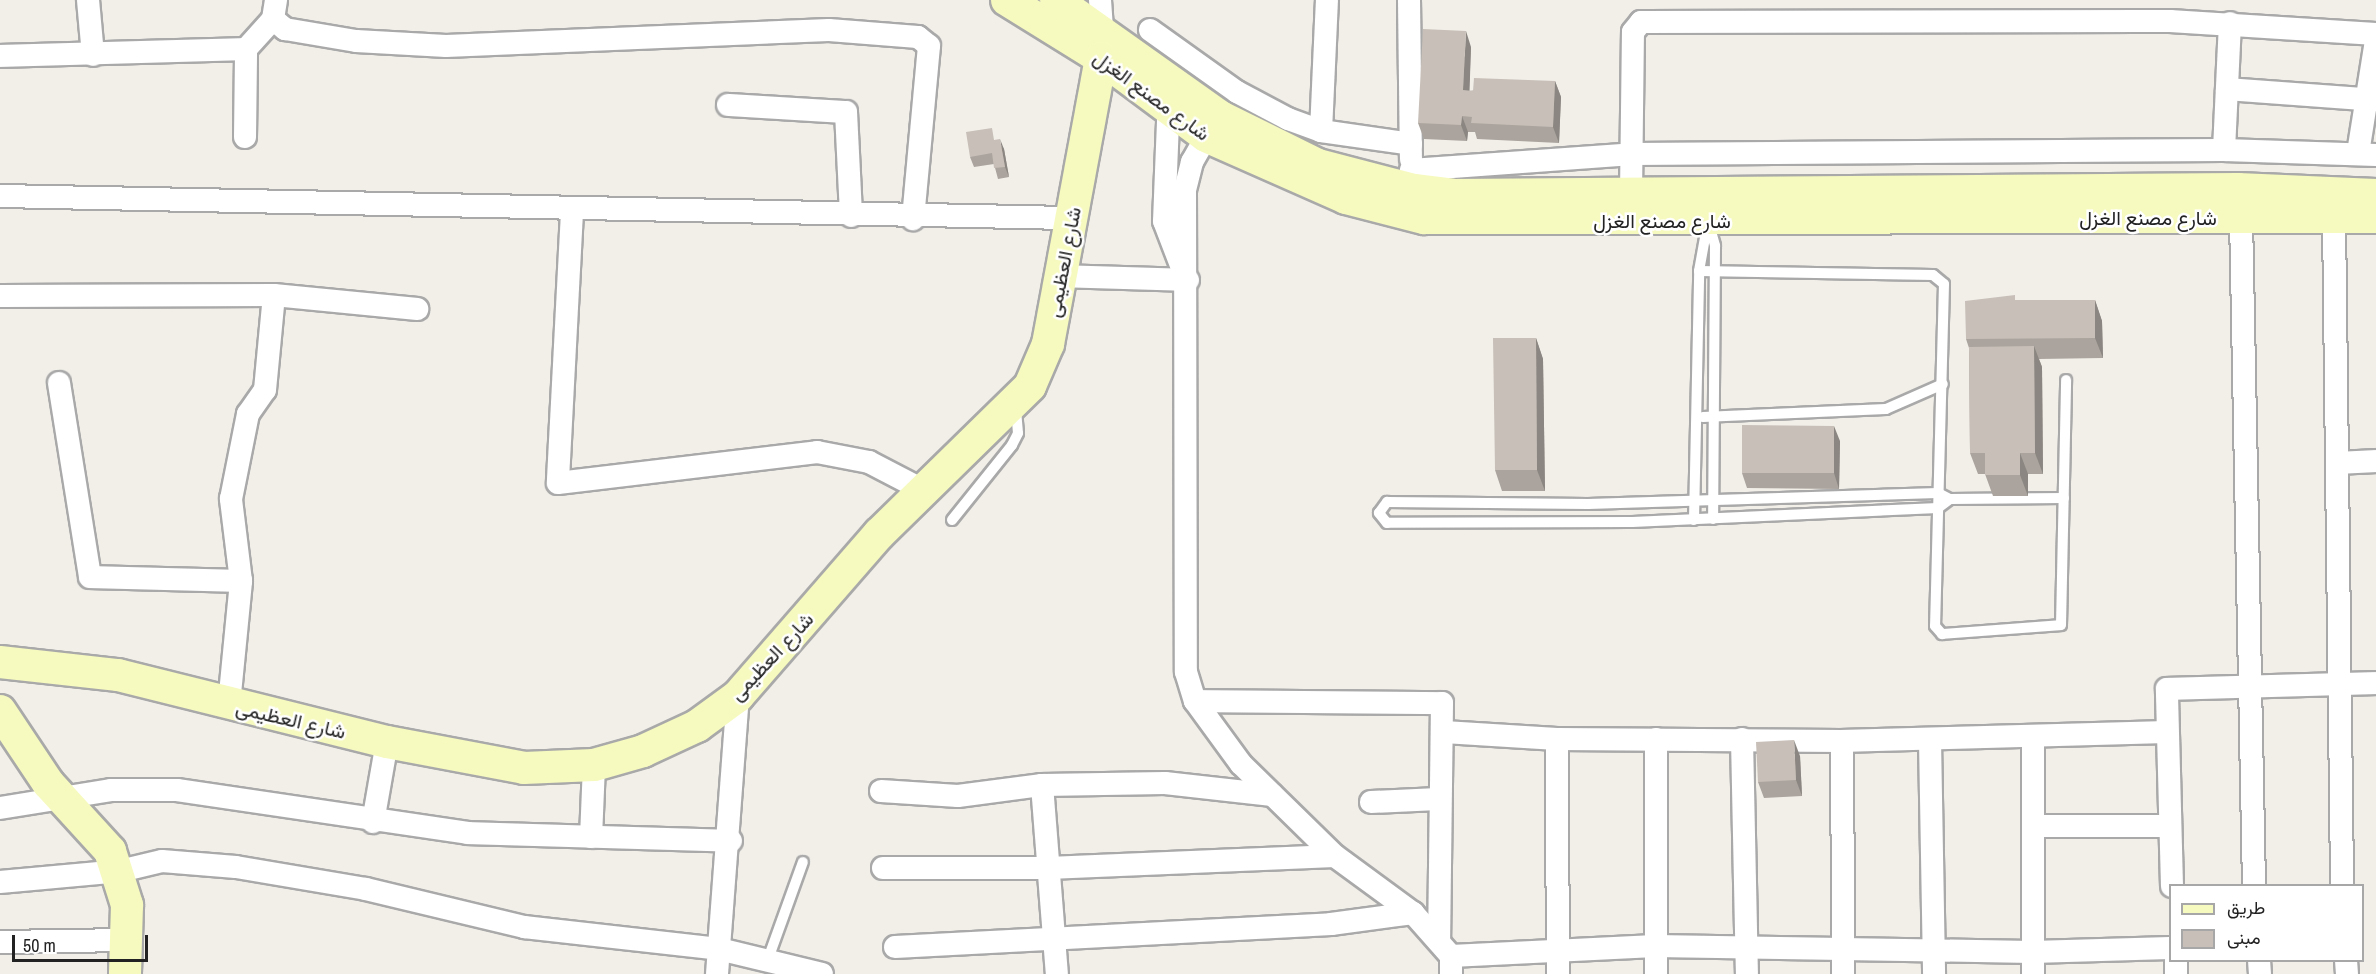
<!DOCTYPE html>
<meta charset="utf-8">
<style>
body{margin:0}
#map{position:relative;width:2376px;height:974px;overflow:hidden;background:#f2efe9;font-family:"Archivo Narrow",Vazirmatn,sans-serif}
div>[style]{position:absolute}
.roads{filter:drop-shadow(2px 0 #a9a9a9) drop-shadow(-2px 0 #a9a9a9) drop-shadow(0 2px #a9a9a9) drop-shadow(0 -2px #a9a9a9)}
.lane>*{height:10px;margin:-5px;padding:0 5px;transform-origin:5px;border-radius:5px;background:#fff}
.street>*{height:22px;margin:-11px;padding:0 11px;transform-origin:11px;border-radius:11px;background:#fff}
.secondary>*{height:32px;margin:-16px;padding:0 16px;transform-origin:16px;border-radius:16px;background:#f7fabf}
.wall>*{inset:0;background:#aba49e}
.shaded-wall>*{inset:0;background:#8b8681}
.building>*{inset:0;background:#c7bfb8}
span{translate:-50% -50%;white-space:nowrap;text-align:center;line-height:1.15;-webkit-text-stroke:5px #fff;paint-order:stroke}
.street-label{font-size:20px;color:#222}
.legend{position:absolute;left:2169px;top:884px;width:195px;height:78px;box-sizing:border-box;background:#fff;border:2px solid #a7a7a7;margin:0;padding:8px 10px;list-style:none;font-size:18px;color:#222}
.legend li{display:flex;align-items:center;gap:12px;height:30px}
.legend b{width:30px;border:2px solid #a7a7a7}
.scale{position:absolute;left:12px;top:935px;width:136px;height:27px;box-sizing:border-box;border:3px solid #222;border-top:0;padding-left:8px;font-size:18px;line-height:21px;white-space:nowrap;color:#222;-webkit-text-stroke:4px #fff;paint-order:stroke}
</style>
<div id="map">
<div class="roads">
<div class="lane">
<div style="left:1708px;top:221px;width:26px;rotate:74deg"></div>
<div style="left:1715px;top:246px;width:273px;rotate:90.4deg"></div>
<div style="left:1699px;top:271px;width:234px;rotate:1deg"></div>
<div style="left:1933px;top:275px;width:14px;rotate:39deg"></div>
<div style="left:1944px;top:284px;width:342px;rotate:91.5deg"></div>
<div style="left:1935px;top:626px;width:11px;rotate:49deg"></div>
<div style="left:1942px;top:634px;width:119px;rotate:-4.3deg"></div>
<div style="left:2061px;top:625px;width:245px;rotate:-88.8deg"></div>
<div style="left:1703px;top:417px;width:183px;rotate:-2.5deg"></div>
<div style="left:1886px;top:409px;width:62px;rotate:-23.7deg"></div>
<div style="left:1950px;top:499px;width:15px;rotate:143deg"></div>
<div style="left:1938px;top:508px;width:306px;rotate:177.4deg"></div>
<div style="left:1632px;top:522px;width:245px;rotate:179.8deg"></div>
<div style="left:1387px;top:523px;width:13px;rotate:-129deg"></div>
<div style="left:1379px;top:513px;width:14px;rotate:-54deg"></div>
<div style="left:1387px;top:502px;width:201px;rotate:0.6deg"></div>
<div style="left:1588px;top:504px;width:350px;rotate:-1.8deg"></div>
<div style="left:1938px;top:493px;width:13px;rotate:27deg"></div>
<div style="left:1950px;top:499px;width:114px;rotate:-0.5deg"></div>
<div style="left:952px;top:520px;width:96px;rotate:-51.3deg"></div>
<div style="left:1012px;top:445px;width:13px;rotate:-63deg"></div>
<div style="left:1018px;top:433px;width:25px;rotate:-95deg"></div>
<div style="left:1694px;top:520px;width:249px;rotate:-88.8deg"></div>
<div style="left:1699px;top:271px;width:51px;rotate:-79.8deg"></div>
<div style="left:768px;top:959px;width:103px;rotate:-70.2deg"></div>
</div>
<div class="street">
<div style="left:88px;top:0;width:55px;rotate:84.8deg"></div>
<div style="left:1100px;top:0;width:30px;rotate:86deg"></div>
<div style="left:1409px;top:0;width:159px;rotate:89.3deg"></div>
<div style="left:273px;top:19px;width:16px;rotate:40deg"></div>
<div style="left:285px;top:29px;width:72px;rotate:9.6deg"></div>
<div style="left:356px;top:41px;width:90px;rotate:3.2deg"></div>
<div style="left:446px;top:46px;width:383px;rotate:-2.4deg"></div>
<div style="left:829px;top:30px;width:89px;rotate:4.5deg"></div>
<div style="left:918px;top:37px;width:14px;rotate:39deg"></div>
<div style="left:929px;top:46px;width:174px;rotate:95.3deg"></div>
<div style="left:1150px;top:30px;width:107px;rotate:35.5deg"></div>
<div style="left:1237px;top:92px;width:58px;rotate:27.9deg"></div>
<div style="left:1288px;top:119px;width:35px;rotate:20deg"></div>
<div style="left:1321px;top:131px;width:91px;rotate:8.2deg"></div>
<div style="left:0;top:56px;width:246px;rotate:-1.6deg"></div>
<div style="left:2227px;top:89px;width:149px;rotate:4.2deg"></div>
<div style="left:1169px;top:97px;width:124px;rotate:92.3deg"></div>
<div style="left:1164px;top:221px;width:56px;rotate:69deg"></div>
<div style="left:728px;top:105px;width:118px;rotate:3.4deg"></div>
<div style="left:846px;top:112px;width:104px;rotate:87.2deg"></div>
<div style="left:1213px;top:125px;width:43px;rotate:119.6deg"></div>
<div style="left:1192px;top:162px;width:29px;rotate:104deg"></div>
<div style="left:1185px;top:190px;width:482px;rotate:89.9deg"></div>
<div style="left:1186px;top:672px;width:30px;rotate:73deg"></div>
<div style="left:1195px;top:701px;width:78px;rotate:53.9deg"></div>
<div style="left:1241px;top:764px;width:132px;rotate:44.4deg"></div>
<div style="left:1335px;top:856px;width:97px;rotate:36.2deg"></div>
<div style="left:1413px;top:913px;width:57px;rotate:48.5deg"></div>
<div style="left:1451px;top:956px;width:18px;rotate:90deg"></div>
<div style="left:1321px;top:131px;width:131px;rotate:-87.4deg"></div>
<div style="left:245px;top:137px;width:88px;rotate:-89.3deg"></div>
<div style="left:246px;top:49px;width:40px;rotate:-48deg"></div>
<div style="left:273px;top:19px;width:19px;rotate:-81deg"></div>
<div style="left:2224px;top:150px;width:127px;rotate:-87.3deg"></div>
<div style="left:2358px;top:153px;width:114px;rotate:-80.9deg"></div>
<div style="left:1411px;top:170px;width:222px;rotate:-4.1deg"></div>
<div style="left:1632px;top:154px;width:592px;rotate:-0.39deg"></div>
<div style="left:2224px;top:150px;width:152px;rotate:1.9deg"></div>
<div style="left:1631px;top:193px;width:161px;rotate:-89.3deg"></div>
<div style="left:1633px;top:32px;width:13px;rotate:-51deg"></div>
<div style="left:1641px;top:22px;width:529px;rotate:-0.11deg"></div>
<div style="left:2170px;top:21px;width:206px;rotate:3.6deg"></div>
<div style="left:0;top:196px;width:1071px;rotate:1.18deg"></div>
<div style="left:572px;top:212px;width:271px;rotate:93deg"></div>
<div style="left:558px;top:483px;width:261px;rotate:-6.8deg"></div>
<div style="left:817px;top:452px;width:53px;rotate:10.9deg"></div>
<div style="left:869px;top:462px;width:59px;rotate:27.4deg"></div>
<div style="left:2241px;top:216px;width:670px;rotate:88.89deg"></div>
<div style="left:2334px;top:217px;width:669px;rotate:89.31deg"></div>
<div style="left:1060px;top:276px;width:128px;rotate:1.8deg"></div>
<div style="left:0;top:296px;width:274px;rotate:-0.2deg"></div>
<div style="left:274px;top:295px;width:144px;rotate:5.6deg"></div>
<div style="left:59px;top:383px;width:196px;rotate:80.9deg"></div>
<div style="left:90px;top:577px;width:151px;rotate:1.5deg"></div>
<div style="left:2338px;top:463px;width:38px;rotate:-3deg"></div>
<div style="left:1195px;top:701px;width:247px;rotate:0.5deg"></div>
<div style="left:1442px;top:703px;width:238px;rotate:90.7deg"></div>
<div style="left:229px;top:704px;width:124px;rotate:-84.4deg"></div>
<div style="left:241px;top:581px;width:83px;rotate:-97deg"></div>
<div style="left:231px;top:499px;width:87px;rotate:-78.7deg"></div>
<div style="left:248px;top:414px;width:29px;rotate:-55deg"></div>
<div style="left:265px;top:390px;width:95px;rotate:-84.6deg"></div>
<div style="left:1444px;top:732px;width:113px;rotate:3.5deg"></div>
<div style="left:1557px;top:739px;width:285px;rotate:0.4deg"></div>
<div style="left:2033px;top:736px;width:238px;rotate:90deg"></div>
<div style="left:1557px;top:739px;width:235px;rotate:89.8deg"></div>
<div style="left:1656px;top:739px;width:235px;rotate:90deg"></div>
<div style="left:1742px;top:739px;width:235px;rotate:88.8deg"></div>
<div style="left:1930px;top:740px;width:234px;rotate:89deg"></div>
<div style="left:1042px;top:785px;width:190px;rotate:85.5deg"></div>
<div style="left:881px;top:791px;width:77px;rotate:3.7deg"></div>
<div style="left:958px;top:796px;width:85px;rotate:-7.5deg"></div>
<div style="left:1042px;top:785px;width:123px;rotate:-0.9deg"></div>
<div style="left:1165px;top:783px;width:108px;rotate:6.4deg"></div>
<div style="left:1371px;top:802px;width:67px;rotate:-2.6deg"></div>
<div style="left:0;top:808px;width:112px;rotate:-9.2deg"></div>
<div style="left:111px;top:790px;width:66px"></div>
<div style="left:177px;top:790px;width:294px;rotate:8.4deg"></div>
<div style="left:468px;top:833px;width:263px;rotate:1.7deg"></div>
<div style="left:373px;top:822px;width:81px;rotate:-80.1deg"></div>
<div style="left:2034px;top:826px;width:135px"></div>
<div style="left:591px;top:837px;width:72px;rotate:-87.6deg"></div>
<div style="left:883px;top:868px;width:165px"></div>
<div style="left:1048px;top:868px;width:287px;rotate:-2.4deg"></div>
<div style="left:0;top:882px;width:121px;rotate:-5.2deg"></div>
<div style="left:120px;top:871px;width:43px;rotate:-13.4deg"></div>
<div style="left:162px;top:861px;width:74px;rotate:4.6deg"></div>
<div style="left:236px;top:867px;width:132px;rotate:9.6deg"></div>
<div style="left:366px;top:889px;width:163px;rotate:13.5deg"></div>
<div style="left:524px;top:927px;width:196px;rotate:6.4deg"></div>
<div style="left:719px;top:949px;width:106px;rotate:13.6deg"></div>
<div style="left:2172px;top:886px;width:197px;rotate:-91.5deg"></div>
<div style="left:2167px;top:689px;width:209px;rotate:-1.6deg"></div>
<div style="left:0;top:942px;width:127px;rotate:-0.9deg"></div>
<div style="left:895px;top:947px;width:437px;rotate:-3deg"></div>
<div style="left:1331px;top:924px;width:83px;rotate:-7.6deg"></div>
<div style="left:1451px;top:956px;width:204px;rotate:-2.8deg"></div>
<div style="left:1655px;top:946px;width:377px;rotate:0.9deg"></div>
<div style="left:2032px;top:952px;width:138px;rotate:-1.7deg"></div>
<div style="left:2176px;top:960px;width:14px;rotate:90deg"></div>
<div style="left:2259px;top:960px;width:14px;rotate:86deg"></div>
<div style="left:2346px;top:960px;width:14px;rotate:86deg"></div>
<div style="left:717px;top:974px;width:279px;rotate:-85.7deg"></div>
<div style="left:1843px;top:974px;width:233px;rotate:-90.2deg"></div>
<div style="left:1842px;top:741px;width:323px;rotate:-1.6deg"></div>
</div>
<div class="secondary">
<div style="left:1007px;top:0;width:110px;rotate:31.7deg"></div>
<div style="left:1101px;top:58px;width:131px;rotate:36.6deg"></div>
<div style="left:1206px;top:136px;width:153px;rotate:23.9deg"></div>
<div style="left:1346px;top:198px;width:81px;rotate:14.4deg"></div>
<div style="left:1424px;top:218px;width:952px;rotate:-0.06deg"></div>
<div style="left:1056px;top:0;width:200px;rotate:35.4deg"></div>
<div style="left:1219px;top:116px;width:110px;rotate:26.3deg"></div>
<div style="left:1318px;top:165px;width:99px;rotate:14.6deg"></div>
<div style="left:1414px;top:190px;width:39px;rotate:7deg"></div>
<div style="left:1453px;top:195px;width:785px;rotate:-0.44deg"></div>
<div style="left:2238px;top:189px;width:138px;rotate:2.5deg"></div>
<div style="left:0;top:662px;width:119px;rotate:6.3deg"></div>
<div style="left:118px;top:675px;width:277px;rotate:14deg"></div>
<div style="left:387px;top:742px;width:139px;rotate:10.7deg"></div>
<div style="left:524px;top:768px;width:70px;rotate:-2.5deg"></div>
<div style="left:594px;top:765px;width:51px;rotate:-15.9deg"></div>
<div style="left:643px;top:751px;width:60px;rotate:-24.8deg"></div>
<div style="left:697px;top:726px;width:51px;rotate:-36.2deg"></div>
<div style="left:738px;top:696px;width:215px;rotate:-49deg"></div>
<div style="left:879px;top:534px;width:211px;rotate:-44.4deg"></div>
<div style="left:1030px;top:386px;width:46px;rotate:-66.8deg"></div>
<div style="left:1048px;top:344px;width:291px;rotate:-79.5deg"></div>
<div style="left:0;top:711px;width:87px;rotate:56.3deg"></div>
<div style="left:48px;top:783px;width:92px;rotate:47.6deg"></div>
<div style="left:110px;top:851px;width:57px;rotate:72.5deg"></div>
<div style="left:127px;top:905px;width:69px;rotate:91.7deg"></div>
</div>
</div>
<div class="wall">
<div style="clip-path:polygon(1471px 47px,1469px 91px,1555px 81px,1561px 97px,1559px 143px,1477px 139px,1475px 132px,1468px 132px,1467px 141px,1424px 139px,1418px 123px)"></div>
<div style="clip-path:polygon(996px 140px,1004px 149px,1009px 177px,998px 179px,994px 164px,974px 167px,970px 157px)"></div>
<div style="clip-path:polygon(2017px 300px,2095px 300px,2102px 321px,2103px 358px,2039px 359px,2042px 367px,2043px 474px,2028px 474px,2028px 496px,1993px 496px,1985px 474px,1978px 474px,1970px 453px,1969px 348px,1966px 339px)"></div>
<div style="clip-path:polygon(1536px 338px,1543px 359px,1545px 491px,1502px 491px,1495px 470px)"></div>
<div style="clip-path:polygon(1840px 441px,1839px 489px,1747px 488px,1742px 473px)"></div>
<div style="clip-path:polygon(1800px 756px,1802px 796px,1764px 798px,1758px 782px)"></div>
</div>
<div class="shaded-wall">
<div style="clip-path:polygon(1466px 31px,1471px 47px,1469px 106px,1463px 90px)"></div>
<div style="clip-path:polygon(1555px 81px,1561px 97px,1559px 143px,1553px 127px)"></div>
<div style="clip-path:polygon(1462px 116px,1468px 132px,1467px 141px,1461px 125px)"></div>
<div style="clip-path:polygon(1000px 139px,1004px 149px,1009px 177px,1005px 167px)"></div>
<div style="clip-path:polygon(2095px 300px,2102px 321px,2103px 358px,2095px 338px)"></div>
<div style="clip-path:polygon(1536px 338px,1543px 359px,1545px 491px,1537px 470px)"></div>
<div style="clip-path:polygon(2034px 346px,2042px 367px,2043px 474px,2035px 453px)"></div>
<div style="clip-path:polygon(1834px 426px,1840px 441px,1839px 489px,1834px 473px)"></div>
<div style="clip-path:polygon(2020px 453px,2028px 474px,2028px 496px,2020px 475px)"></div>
<div style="clip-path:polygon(1794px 740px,1800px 756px,1802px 796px,1796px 780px)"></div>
</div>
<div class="building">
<div style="clip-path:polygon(1423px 29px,1466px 31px,1463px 90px,1473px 91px,1474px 78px,1555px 81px,1553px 127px,1471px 123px,1472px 117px,1462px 116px,1461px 125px,1418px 123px)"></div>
<div style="clip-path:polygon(992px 128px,994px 140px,1000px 139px,1005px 167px,994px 168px,992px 153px,970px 157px,966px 132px)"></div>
<div style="clip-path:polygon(2015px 295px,2015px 300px,2095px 300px,2095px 338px,1966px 339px,1965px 301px)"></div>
<div style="clip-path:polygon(1493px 338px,1536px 338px,1537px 470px,1495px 470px)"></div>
<div style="clip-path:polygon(2034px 346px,2035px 453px,2020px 453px,2020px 475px,1985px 475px,1985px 453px,1970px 453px,1969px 347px)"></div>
<div style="clip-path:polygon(1742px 425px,1834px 426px,1834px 473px,1742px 473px)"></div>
<div style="clip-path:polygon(1794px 740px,1796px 780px,1758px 782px,1756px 742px)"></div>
</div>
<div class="street-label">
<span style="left:1152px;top:95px;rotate:36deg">شارع مصنع الغزل</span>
<span style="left:2148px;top:217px">شارع مصنع الغزل</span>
<span style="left:1662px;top:220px">شارع مصنع الغزل</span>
<span style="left:1063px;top:262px;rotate:-79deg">شارع العظيمى</span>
<span style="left:771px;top:656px;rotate:-47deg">شارع العظيمى</span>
<span style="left:291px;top:719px;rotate:13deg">شارع العظيمى</span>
</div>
<ul class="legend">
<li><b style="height:8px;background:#f7fabf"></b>طريق</li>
<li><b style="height:16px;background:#c7bfb8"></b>مبنى</li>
</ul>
<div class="scale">50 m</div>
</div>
